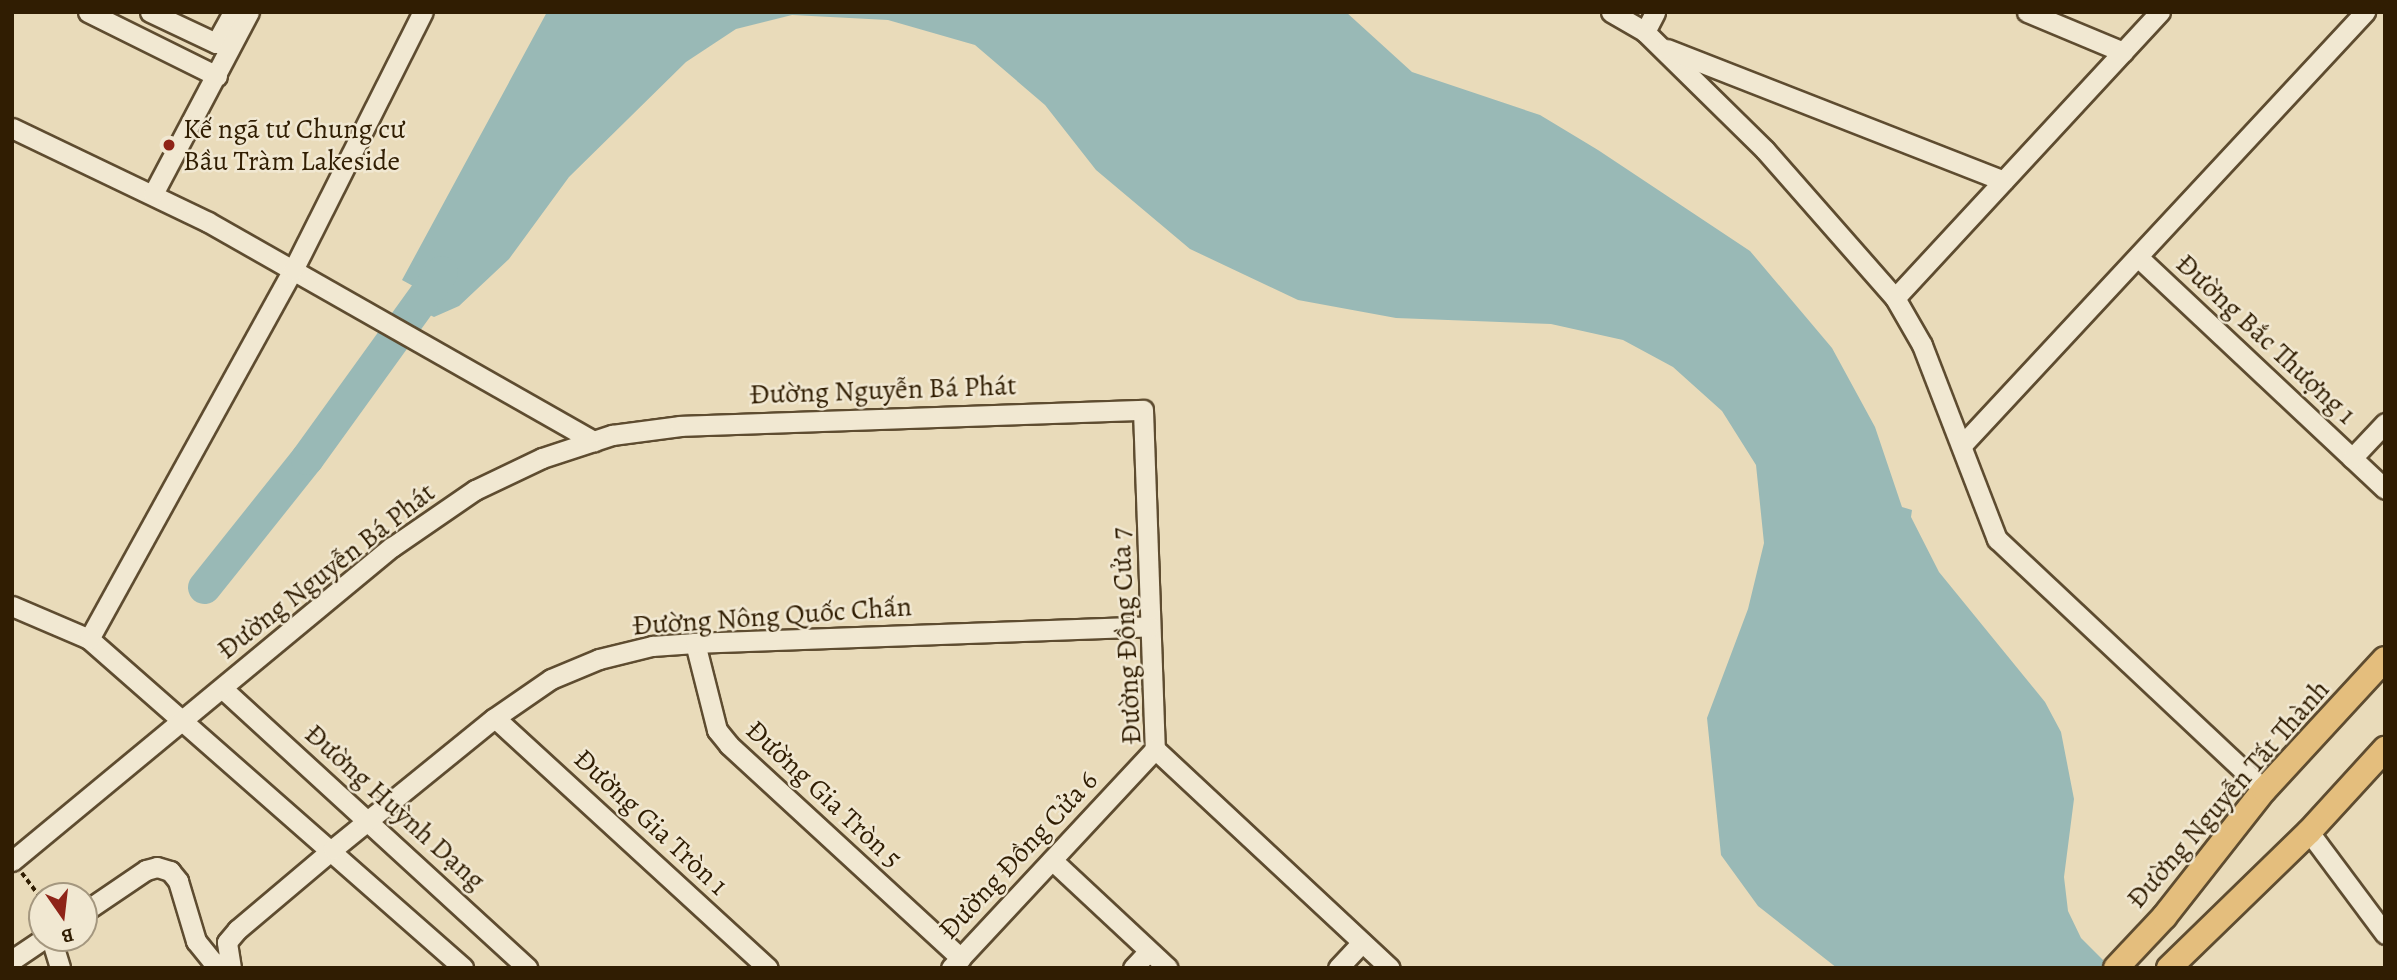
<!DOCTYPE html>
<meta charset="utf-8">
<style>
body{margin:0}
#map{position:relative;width:2397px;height:980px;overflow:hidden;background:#e9dbba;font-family:Alegreya,serif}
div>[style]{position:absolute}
.water>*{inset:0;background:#99b9b6}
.river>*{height:33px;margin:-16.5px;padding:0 16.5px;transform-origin:16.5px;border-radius:16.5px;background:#99b9b6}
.path>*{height:3.5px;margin-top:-1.75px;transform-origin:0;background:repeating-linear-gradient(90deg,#301d02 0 5px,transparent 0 8.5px)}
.roads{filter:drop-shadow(2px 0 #5e4c30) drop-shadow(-2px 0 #5e4c30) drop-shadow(0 2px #5e4c30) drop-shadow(0 -2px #5e4c30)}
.minor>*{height:19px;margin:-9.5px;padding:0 9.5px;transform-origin:9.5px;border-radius:9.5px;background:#f1e8d2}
.major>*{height:24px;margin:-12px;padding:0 12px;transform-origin:12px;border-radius:12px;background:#e4be7d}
.dots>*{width:19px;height:19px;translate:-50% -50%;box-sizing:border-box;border:4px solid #f1e8d2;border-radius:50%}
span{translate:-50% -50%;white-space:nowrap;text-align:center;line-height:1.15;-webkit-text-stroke:5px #f1e8d2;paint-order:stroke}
.poi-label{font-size:28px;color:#301d02}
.left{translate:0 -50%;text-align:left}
.street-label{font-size:28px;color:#301d02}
.frame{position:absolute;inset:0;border:14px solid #301d02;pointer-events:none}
.north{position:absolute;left:28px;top:882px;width:70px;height:70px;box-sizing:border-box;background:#f1e8d2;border:2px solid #a4977f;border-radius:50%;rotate:166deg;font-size:19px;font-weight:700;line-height:28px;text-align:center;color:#301d02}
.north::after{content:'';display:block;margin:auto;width:24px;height:32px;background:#8f2418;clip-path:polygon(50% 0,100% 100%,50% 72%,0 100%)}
</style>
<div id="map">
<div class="water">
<div style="clip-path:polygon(547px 12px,1346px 12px,1412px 72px,1540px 115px,1598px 150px,1750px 251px,1832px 348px,1875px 427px,1902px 507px,1912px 510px,1911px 517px,1939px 572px,2045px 702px,2061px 732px,2074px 799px,2064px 877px,2068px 911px,2081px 938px,2111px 968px,1837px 968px,1758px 906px,1721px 855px,1707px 718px,1748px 609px,1764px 543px,1756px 465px,1722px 411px,1673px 367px,1623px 340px,1551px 324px,1396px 318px,1298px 300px,1190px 249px,1096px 170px,1045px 105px,975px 45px,888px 20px,792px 15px,736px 29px,686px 62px,569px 177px,509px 259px,459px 306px,434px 317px,411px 306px,413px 286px,402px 280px)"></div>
</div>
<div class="river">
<div style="left:204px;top:587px;width:165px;rotate:-51.4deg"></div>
<div style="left:307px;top:458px;width:229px;rotate:-54.2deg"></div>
</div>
<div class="path">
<div style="left:22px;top:873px;width:34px;rotate:53deg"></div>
</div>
<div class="roads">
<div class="minor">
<div style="left:88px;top:12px;width:144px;rotate:26.4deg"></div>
<div style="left:150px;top:12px;width:73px;rotate:25.2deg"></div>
<div style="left:216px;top:43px;width:35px;rotate:-61deg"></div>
<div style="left:1611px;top:12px;width:39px;rotate:30deg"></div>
<div style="left:1645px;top:32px;width:168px;rotate:44.5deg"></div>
<div style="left:1765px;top:150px;width:197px;rotate:48.7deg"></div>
<div style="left:1895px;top:298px;width:54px;rotate:60.1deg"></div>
<div style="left:1922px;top:345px;width:208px;rotate:68.9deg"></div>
<div style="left:1997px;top:539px;width:366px;rotate:43.2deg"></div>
<div style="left:2027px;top:12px;width:104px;rotate:22.6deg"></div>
<div style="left:1645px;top:32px;width:22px;rotate:-63deg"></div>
<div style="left:1667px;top:49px;width:361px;rotate:21.4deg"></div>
<div style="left:12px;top:128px;width:217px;rotate:25.6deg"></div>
<div style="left:208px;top:222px;width:444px;rotate:29.6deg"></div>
<div style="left:153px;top:194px;width:206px;rotate:-62.2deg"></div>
<div style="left:2139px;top:258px;width:337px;rotate:43.2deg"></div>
<div style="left:1895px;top:298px;width:390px;rotate:-47.2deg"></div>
<div style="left:1962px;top:445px;width:592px;rotate:-47.06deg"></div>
<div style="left:2352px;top:458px;width:48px;rotate:-46.7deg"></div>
<div style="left:12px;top:606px;width:84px;rotate:23.2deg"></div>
<div style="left:89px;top:639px;width:498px;rotate:41.3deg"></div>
<div style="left:89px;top:639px;width:422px;rotate:-61.1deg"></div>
<div style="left:293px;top:270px;width:289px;rotate:-63.3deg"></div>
<div style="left:695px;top:643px;width:90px;rotate:75.8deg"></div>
<div style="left:717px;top:730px;width:19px;rotate:51deg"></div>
<div style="left:729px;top:745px;width:315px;rotate:42.6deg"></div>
<div style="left:223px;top:689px;width:413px;rotate:42.5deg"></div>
<div style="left:495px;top:718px;width:370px;rotate:42.5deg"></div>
<div style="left:2309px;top:832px;width:127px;rotate:53.3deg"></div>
<div style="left:1052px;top:860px;width:158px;rotate:43deg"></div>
<div style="left:12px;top:861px;width:493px;rotate:-39.6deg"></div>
<div style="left:392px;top:547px;width:101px;rotate:-34.5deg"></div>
<div style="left:475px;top:490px;width:74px;rotate:-25.5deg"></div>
<div style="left:542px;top:458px;width:74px;rotate:-18.2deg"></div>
<div style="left:612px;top:435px;width:69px;rotate:-7.5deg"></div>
<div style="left:680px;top:426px;width:463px;rotate:-2deg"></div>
<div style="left:1143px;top:410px;width:339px;rotate:88deg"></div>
<div style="left:1155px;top:749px;width:321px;rotate:43deg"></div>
<div style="left:84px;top:912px;width:75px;rotate:-34.1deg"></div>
<div style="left:146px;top:870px;width:11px;rotate:-15deg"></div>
<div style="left:157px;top:867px;width:14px;rotate:17deg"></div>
<div style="left:170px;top:871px;width:13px;rotate:51deg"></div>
<div style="left:178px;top:881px;width:63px;rotate:73.3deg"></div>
<div style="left:196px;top:941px;width:26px;rotate:51deg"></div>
<div style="left:212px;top:961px;width:17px;rotate:25deg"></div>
<div style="left:51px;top:938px;width:31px;rotate:73deg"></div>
<div style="left:12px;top:960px;width:40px;rotate:-34deg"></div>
<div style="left:231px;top:968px;width:26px;rotate:-99deg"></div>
<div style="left:227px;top:942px;width:16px;rotate:-50deg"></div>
<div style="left:237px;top:930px;width:126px;rotate:-40.2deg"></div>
<div style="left:333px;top:849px;width:206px;rotate:-39.1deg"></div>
<div style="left:493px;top:719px;width:70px;rotate:-34.6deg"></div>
<div style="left:551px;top:679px;width:52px;rotate:-22.6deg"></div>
<div style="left:599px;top:659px;width:55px;rotate:-13.8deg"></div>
<div style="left:652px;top:646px;width:43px;rotate:-4deg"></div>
<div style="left:695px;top:643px;width:455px;rotate:-2.1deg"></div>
<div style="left:951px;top:968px;width:299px;rotate:-47deg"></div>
<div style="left:1133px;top:968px;width:23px;rotate:-47deg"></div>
<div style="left:1338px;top:968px;width:35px;rotate:-47deg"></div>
</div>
<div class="major">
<div style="left:2116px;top:968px;width:70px;rotate:-46.7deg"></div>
<div style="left:2164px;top:917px;width:162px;rotate:-51.8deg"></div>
<div style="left:2264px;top:790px;width:178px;rotate:-47.3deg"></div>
<div style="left:2169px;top:968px;width:195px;rotate:-44.2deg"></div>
<div style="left:2309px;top:832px;width:113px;rotate:-47.5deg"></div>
</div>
</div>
<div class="dots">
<div style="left:169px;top:145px;background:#8f2418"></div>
</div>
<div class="poi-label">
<span class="left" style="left:183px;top:145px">Kế ngã tư Chung cư<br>Bầu Tràm Lakeside</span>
</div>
<div class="street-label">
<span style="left:2266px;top:339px;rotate:43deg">Đường Bắc Thượng 1</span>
<span style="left:883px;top:390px;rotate:-2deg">Đường Nguyễn Bá Phát</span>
<span style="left:326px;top:571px;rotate:-38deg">Đường Nguyễn Bá Phát</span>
<span style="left:772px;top:616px;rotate:-4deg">Đường Nông Quốc Chấn</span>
<span style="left:1126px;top:636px;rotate:-93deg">Đường Đồng Cửa 7</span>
<span style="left:824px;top:794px;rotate:43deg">Đường Gia Tròn 5</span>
<span style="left:2228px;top:794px;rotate:-49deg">Đường Nguyễn Tất Thành</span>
<span style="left:395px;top:807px;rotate:42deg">Đường Huỳnh Dạng</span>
<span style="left:651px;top:822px;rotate:43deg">Đường Gia Tròn 1</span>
<span style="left:1018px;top:855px;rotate:-47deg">Đường Đồng Cửa 6</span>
</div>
<div class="frame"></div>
<div class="north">B</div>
</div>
